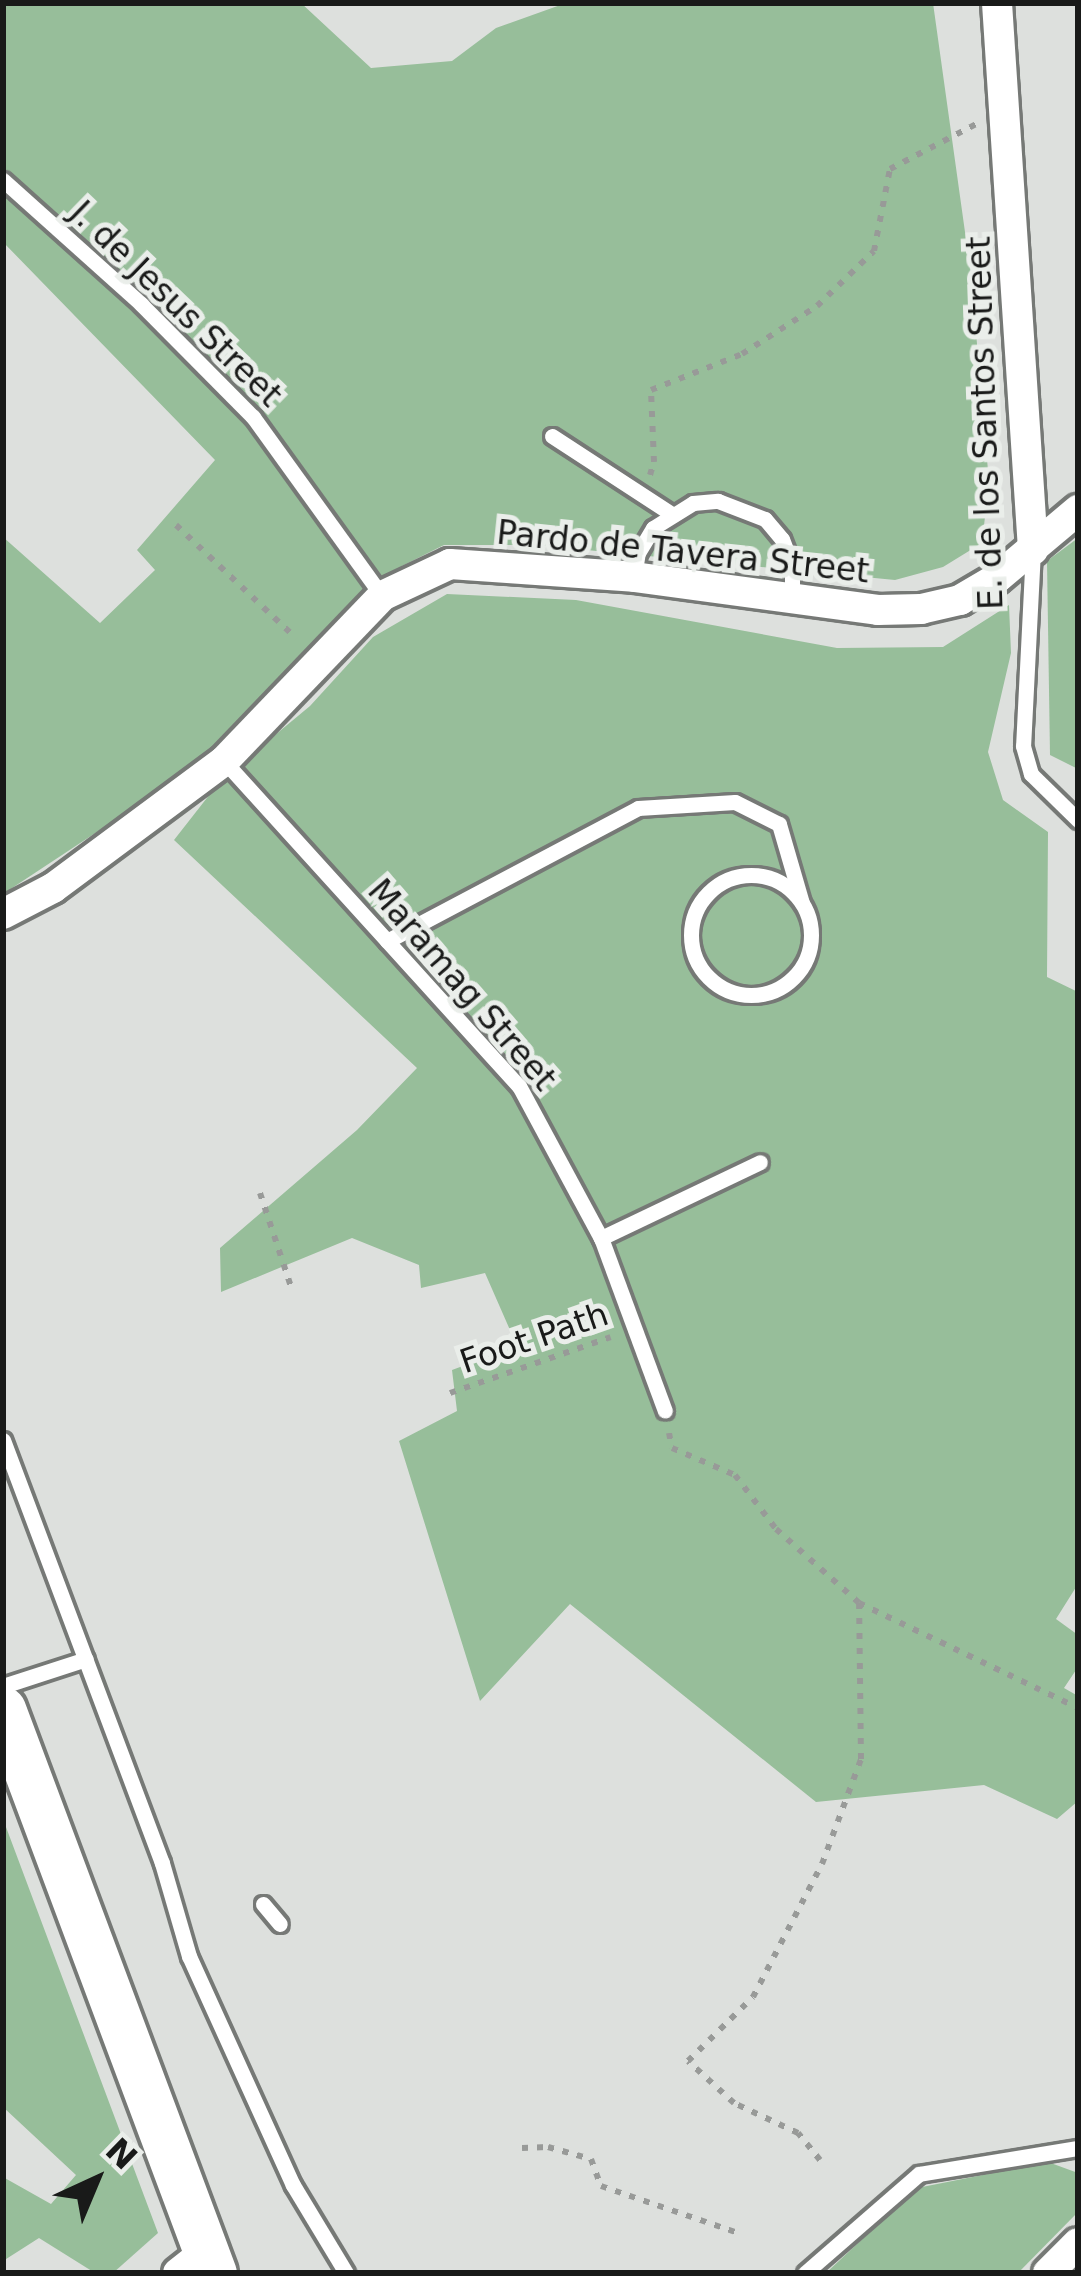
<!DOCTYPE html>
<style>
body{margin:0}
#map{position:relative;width:1081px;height:2276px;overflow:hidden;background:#dde0dd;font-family:"DejaVu Sans",sans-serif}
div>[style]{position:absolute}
.forest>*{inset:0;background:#97be9a}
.path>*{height:6px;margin-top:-3px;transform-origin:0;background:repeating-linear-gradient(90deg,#989a98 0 6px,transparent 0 15px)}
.roads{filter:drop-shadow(3px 0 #767976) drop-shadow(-3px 0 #767976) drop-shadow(0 3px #767976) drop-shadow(0 -3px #767976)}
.lane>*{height:15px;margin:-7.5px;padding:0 7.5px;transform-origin:7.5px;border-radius:7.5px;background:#fff}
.lane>.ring{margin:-7.5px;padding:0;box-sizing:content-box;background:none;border:15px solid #fff;border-radius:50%}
.street>*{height:30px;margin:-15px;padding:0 15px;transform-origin:15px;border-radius:15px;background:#fff}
.secondary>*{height:45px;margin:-22.5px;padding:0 22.5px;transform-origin:22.5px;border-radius:22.5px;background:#fff}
span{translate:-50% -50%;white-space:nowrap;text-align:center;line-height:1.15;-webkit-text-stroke:10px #eaeeea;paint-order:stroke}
.street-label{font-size:33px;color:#191a19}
.frame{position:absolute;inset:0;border:6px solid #191a19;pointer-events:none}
.north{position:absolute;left:36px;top:2120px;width:120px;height:120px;-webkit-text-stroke:9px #eaeeea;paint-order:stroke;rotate:44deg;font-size:33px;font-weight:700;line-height:48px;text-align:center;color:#191a19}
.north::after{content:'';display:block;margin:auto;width:42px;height:54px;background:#191a19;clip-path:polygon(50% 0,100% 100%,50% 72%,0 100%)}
</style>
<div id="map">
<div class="forest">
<div style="clip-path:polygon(3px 3px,301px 3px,371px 68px,452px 61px,496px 28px,566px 3px,933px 3px,971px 275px,989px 482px,982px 543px,943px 567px,895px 580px,535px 545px,444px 545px,402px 566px,358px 601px,221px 750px,3px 894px,3px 537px,100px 623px,155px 570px,137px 550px,215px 460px,3px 242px)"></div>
<div style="clip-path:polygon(1078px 538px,1078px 769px,1050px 755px,1047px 561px)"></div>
<div style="clip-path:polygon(447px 594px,576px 600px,837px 648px,943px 647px,1009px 605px,1011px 653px,988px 752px,1003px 800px,1048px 832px,1047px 977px,1078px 992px,1078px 1584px,1056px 1619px,1078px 1635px,1078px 1667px,1064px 1688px,1078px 1696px,1078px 1801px,1057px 1819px,984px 1785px,816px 1802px,570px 1604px,480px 1701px,399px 1441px,457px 1411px,452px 1370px,517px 1346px,485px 1273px,421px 1288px,419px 1265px,352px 1238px,221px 1292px,220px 1248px,357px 1130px,417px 1068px,174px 840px,221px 780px,310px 706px,373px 637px)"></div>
<div style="clip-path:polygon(3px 1819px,158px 2233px,113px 2273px,95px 2273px,39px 2238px,3px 2261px,3px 2177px,51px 2204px,76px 2175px,3px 2107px)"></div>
<div style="clip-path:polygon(1048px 2162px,1078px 2173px,1078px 2212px,1018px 2273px,826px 2273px,917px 2188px)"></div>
</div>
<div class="path">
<div style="left:650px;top:475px;width:14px;rotate:-73deg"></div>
<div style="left:654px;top:462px;width:72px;rotate:-92.4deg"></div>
<div style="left:651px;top:390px;width:98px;rotate:-21.6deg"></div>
<div style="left:742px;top:354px;width:89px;rotate:-32.6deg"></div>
<div style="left:817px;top:306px;width:79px;rotate:-44deg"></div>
<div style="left:874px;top:251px;width:84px;rotate:-79deg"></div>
<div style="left:890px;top:169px;width:97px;rotate:-27.6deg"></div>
<div style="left:176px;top:525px;width:165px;rotate:43.3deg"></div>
<div style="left:260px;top:1193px;width:99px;rotate:71.7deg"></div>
<div style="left:450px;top:1393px;width:170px;rotate:-19.2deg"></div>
<div style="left:669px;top:1433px;width:15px;rotate:79deg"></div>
<div style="left:672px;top:1448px;width:69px;rotate:23.2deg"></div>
<div style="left:735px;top:1475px;width:68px;rotate:52.8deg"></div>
<div style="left:776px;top:1529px;width:111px;rotate:41.7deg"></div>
<div style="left:859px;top:1603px;width:243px;rotate:25.6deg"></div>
<div style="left:522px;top:2148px;width:26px;rotate:-2deg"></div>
<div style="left:548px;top:2147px;width:45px;rotate:15.6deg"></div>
<div style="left:591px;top:2159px;width:29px;rotate:70deg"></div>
<div style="left:601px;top:2186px;width:145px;rotate:18.9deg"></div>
<div style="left:820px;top:2160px;width:35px;rotate:-129deg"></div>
<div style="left:798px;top:2133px;width:71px;rotate:-154.9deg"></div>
<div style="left:734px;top:2103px;width:62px;rotate:-137.6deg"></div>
<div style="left:688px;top:2061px;width:91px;rotate:-44.6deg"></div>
<div style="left:753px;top:1997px;width:150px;rotate:-62.6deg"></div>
<div style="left:822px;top:1864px;width:112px;rotate:-69.6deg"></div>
<div style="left:861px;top:1759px;width:156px;rotate:-90.7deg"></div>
</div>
<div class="roads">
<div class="lane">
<div style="left:3px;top:180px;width:186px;rotate:41.9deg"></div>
<div style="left:141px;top:304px;width:159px;rotate:45.3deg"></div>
<div style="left:253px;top:417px;width:221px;rotate:54.2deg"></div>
<div style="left:552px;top:436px;width:141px;rotate:33.1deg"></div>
<div style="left:1033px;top:550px;width:196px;rotate:92.9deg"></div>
<div style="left:1023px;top:746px;width:29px;rotate:74deg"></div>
<div style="left:1031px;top:774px;width:66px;rotate:44.4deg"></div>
<div style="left:634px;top:577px;width:24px;rotate:-81deg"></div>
<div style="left:638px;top:553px;width:29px;rotate:-59deg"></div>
<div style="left:653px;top:528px;width:47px;rotate:-32deg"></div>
<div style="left:693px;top:503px;width:25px;rotate:-5deg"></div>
<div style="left:718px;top:501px;width:50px;rotate:21deg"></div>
<div style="left:765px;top:519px;width:26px;rotate:50deg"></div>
<div style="left:782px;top:539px;width:28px;rotate:69deg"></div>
<div style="left:792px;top:565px;width:32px;rotate:90deg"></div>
<div style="left:224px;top:761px;width:439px;rotate:47.8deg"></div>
<div style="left:519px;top:1086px;width:173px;rotate:61.7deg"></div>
<div style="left:601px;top:1238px;width:184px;rotate:69.7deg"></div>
<div class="ring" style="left:691px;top:875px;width:105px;height:105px"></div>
<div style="left:387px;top:941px;width:284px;rotate:-27.9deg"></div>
<div style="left:638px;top:808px;width:97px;rotate:-3.5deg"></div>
<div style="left:735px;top:802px;width:49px;rotate:26.6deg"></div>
<div style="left:779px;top:824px;width:82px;rotate:73.8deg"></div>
<div style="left:601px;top:1238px;width:176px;rotate:-25.5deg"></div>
<div style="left:3px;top:1440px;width:452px;rotate:69.4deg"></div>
<div style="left:162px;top:1863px;width:97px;rotate:73.8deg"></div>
<div style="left:189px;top:1956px;width:252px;rotate:65.6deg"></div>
<div style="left:293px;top:2185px;width:103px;rotate:58.9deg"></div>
<div style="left:3px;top:1686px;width:87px;rotate:-18deg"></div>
<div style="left:263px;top:1904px;width:26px;rotate:50deg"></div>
<div style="left:805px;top:2273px;width:151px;rotate:-41deg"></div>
<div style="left:919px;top:2174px;width:161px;rotate:-9.3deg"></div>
</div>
<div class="street">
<div style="left:997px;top:3px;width:548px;rotate:86.23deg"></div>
<div style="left:3px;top:914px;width:56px;rotate:-27.5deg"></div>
<div style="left:53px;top:888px;width:213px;rotate:-36.6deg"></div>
<div style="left:224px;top:761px;width:228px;rotate:-46.2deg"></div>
<div style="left:382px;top:596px;width:75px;rotate:-25.2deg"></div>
<div style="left:450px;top:564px;width:184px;rotate:4deg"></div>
<div style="left:634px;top:577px;width:246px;rotate:7.7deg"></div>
<div style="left:878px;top:610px;width:43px;rotate:-1.3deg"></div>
<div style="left:921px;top:609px;width:40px;rotate:-13deg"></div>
<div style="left:960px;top:600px;width:43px;rotate:-30.7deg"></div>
<div style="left:997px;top:578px;width:106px;rotate:-40deg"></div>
<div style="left:178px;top:2273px;width:33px;rotate:-38deg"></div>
<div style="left:1048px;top:2273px;width:42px;rotate:-45deg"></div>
</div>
<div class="secondary">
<div style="left:3px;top:1709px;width:602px;rotate:69.49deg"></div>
</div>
</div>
<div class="street-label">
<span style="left:176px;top:304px;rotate:44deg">J. de Jesus Street</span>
<span style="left:985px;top:423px;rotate:-92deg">E. de los Santos Street</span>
<span style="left:683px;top:552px;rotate:6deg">Pardo de Tavera Street</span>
<span style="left:462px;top:985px;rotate:49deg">Maramag Street</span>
<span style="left:534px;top:1338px;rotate:-19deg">Foot Path</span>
</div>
<div class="frame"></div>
<div class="north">N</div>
</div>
